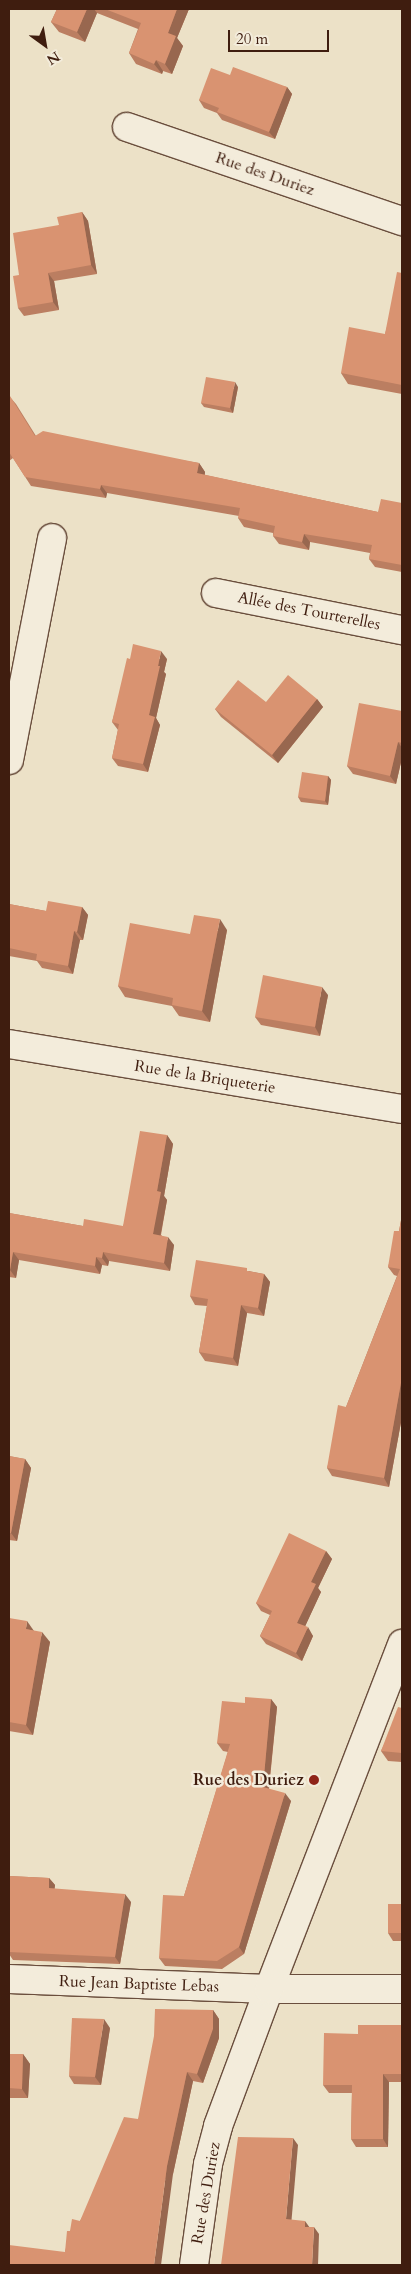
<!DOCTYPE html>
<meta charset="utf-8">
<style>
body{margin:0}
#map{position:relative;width:411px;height:2274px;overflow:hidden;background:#ece1c7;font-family:Cardo,serif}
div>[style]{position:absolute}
.roads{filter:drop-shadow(1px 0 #6a4e3d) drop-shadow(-1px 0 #6a4e3d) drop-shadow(0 1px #6a4e3d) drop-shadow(0 -1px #6a4e3d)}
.minor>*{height:28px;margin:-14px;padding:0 14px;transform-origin:14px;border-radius:14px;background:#f3ecdb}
.wall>*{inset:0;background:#bb7e61}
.shaded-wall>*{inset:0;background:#98674f}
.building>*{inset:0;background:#d99371}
.dots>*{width:14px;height:14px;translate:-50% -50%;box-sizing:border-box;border:2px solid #f3ecdb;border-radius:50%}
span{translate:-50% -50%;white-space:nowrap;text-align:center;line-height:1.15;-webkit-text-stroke:5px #f3ecdb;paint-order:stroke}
.street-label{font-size:16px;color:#3f1d0f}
.poi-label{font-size:16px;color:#3f1d0f;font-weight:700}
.right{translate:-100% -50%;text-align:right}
.frame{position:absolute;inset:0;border:10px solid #3f1d0f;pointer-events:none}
.north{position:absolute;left:20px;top:20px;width:50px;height:50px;-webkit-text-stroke:4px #f3ecdb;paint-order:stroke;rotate:148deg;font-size:14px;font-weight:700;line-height:20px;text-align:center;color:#3f1d0f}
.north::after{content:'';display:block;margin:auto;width:18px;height:22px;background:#3f1d0f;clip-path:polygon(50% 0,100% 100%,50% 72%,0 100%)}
.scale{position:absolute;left:228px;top:30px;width:101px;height:22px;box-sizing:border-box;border:2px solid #3f1d0f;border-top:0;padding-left:6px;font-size:15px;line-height:18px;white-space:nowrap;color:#3f1d0f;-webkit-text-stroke:4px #f3ecdb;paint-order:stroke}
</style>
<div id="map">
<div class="roads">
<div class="minor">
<div style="left:127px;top:127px;width:291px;rotate:18.9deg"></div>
<div style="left:216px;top:593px;width:190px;rotate:11.3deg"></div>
<div style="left:9px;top:760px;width:226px;rotate:-79deg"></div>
<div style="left:9px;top:1044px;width:398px;rotate:9.4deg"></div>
<div style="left:9px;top:1979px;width:260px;rotate:2.2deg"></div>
<div style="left:269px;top:1989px;width:133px"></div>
<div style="left:194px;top:2265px;width:102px;rotate:-82.1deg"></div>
<div style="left:208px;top:2164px;width:39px;rotate:-75deg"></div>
<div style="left:218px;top:2126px;width:146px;rotate:-69.6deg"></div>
<div style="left:269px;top:1989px;width:370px;rotate:-68.9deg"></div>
</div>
</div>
<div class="wall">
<div style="clip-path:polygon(57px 9px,189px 9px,177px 38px,183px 46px,172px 74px,163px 71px,162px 74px,136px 64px,129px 53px,138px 29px,97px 13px,85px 42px,59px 32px,51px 22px)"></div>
<div style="clip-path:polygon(230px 75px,287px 87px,292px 94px,275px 139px,222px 120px,217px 113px,204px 108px,199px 100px)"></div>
<div style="clip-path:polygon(82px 212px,88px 221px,97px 274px,54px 281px,59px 310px,24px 316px,18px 308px,19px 275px,59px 225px)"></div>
<div style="clip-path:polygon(402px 273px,402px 394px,348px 384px,341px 373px,385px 334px)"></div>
<div style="clip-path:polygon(238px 387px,233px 413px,204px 407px,201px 403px)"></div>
<div style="clip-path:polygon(9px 396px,16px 404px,36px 436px,199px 463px,205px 472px,205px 475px,378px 512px,402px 503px,402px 572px,375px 567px,369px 559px,370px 553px,310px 542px,309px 550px,279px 544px,273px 536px,273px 533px,244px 527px,238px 518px,239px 516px,107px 493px,106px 498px,31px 486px,13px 458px,9px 461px)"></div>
<div style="clip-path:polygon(130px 659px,167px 659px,164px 672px,166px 674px,156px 718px,160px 725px,148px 772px,118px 766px,112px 758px,118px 730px,112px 722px)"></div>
<div style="clip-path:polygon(317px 699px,323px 707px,278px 763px,221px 717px,215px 709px,266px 702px)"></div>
<div style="clip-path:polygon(402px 711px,402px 758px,396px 784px,353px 774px,347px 766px)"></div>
<div style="clip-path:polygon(328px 776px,331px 780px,328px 805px,301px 802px,298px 797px)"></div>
<div style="clip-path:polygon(9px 904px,46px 911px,82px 907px,88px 915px,83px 940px,80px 940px,73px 974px,42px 968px,37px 961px,9px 956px)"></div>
<div style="clip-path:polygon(227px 930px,210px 1022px,179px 1016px,172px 1006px,125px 997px,118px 986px,190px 934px)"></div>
<div style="clip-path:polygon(328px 995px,320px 1036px,261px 1025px,255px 1017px)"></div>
<div style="clip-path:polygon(167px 1135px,173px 1144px,164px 1196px,167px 1200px,161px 1235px,174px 1245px,170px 1271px,109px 1261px,108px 1266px,102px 1265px,100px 1274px,19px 1260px,16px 1278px,9px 1277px,9px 1213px,83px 1226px,123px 1226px)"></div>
<div style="clip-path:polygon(402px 1215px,402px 1417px,389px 1487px,332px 1476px,327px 1468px,346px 1407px,397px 1276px,394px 1275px,388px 1267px,399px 1231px)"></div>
<div style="clip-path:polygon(249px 1271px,264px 1274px,270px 1282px,264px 1316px,247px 1313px,238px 1366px,205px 1361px,199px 1352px,207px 1306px,195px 1305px,190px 1296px)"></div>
<div style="clip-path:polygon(9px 1456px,25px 1459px,31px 1468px,17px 1541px,9px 1540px)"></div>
<div style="clip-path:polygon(326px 1551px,332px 1559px,318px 1588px,321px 1592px,305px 1626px,313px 1636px,302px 1661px,266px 1644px,260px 1636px,270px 1615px,261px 1611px,256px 1603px)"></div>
<div style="clip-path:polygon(9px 1618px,34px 1631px,50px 1642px,33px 1735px,9px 1731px)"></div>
<div style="clip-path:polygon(271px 1699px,277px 1707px,269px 1789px,291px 1801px,244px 1954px,222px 1969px,165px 1966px,159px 1958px,184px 1896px,228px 1752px,223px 1751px,217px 1743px,245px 1703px)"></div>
<div style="clip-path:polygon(402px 1708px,402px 1762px,388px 1761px,381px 1751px)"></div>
<div style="clip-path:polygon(9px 1876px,49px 1878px,55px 1885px,54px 1889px,131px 1902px,120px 1964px,13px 1960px,9px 1954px)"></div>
<div style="clip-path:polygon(402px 1904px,402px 1941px,393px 1941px,388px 1933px)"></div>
<div style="clip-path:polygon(213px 2010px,219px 2019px,219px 2038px,203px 2083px,193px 2081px,173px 2174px,65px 2252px,70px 2231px,80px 2221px,138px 2119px)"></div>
<div style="clip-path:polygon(402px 2025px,402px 2082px,389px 2082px,388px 2147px,356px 2147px,351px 2139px,352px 2093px,329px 2093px,323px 2085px,358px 2034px)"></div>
<div style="clip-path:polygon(110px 2028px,101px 2085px,74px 2084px,69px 2076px)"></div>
<div style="clip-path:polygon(9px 2053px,10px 2054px,23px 2054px,30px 2064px,28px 2098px,9px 2098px)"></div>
</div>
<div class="shaded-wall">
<div style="clip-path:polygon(87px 9px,94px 9px,97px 13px,85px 42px,77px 32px)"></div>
<div style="clip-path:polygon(177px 9px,189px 9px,177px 38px,183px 46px,172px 74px,165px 64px,168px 33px)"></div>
<div style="clip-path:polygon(156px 60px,163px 71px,162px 74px,154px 64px)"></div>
<div style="clip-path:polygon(287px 87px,292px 94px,275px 139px,269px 132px)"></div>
<div style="clip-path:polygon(82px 212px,88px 221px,97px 274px,91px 265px)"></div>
<div style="clip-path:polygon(48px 273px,54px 281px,59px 310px,53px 302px)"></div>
<div style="clip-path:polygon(235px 382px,238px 387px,233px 413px,230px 408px)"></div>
<div style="clip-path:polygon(199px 463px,205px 472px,203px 482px,197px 473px)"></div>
<div style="clip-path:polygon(101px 485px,107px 493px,106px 498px,100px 489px)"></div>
<div style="clip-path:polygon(304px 534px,310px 542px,309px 550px,302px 542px)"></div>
<div style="clip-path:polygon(161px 651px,167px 659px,164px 672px,166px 674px,156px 718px,160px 725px,148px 772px,143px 764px,149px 715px)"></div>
<div style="clip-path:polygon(317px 699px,323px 707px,278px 763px,272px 755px)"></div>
<div style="clip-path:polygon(398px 742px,402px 748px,402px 758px,396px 784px,390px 776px)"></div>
<div style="clip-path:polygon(328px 776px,331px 780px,328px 805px,325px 801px)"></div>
<div style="clip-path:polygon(82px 907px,88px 915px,83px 940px,77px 932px)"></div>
<div style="clip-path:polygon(220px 919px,227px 930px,210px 1022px,202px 1011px)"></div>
<div style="clip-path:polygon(74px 931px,80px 940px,73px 974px,68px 966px)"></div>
<div style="clip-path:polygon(322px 987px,328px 995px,320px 1036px,315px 1027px)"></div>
<div style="clip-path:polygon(167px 1135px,173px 1144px,164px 1196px,167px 1200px,159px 1243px,153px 1234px,157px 1191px)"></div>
<div style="clip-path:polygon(168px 1237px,174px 1245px,170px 1271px,164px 1263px)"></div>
<div style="clip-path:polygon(13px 1252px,19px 1260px,16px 1278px,10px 1270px)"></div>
<div style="clip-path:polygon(103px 1252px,109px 1261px,108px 1266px,102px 1258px)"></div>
<div style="clip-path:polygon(96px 1257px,102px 1265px,100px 1274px,95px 1266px)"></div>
<div style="clip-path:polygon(264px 1274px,270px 1282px,264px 1316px,258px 1308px)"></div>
<div style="clip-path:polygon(241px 1305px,247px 1313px,238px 1366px,233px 1358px)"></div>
<div style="clip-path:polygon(402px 1377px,402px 1417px,389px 1487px,384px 1478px)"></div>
<div style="clip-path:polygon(25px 1459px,31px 1468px,17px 1541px,11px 1533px)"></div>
<div style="clip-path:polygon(326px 1551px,332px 1559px,318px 1588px,321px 1592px,303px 1631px,297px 1623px,311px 1582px)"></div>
<div style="clip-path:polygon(27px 1621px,34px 1631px,26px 1629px)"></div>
<div style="clip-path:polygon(308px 1627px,313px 1636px,302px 1661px,296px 1653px)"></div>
<div style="clip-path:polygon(42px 1632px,50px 1642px,33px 1735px,26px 1725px)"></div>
<div style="clip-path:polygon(271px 1699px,277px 1707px,268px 1795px,263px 1787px)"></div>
<div style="clip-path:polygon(285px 1793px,291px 1801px,244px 1954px,239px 1947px)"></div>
<div style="clip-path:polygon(49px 1878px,55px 1885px,54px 1896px,49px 1888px)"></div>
<div style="clip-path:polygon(125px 1894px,131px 1902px,120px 1964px,115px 1957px)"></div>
<div style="clip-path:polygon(213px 2010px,219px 2019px,219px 2038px,203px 2083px,197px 2074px)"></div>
<div style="clip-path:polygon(104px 2019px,110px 2028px,101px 2085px,95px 2077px)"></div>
<div style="clip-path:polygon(23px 2054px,30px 2064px,28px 2098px,22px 2089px)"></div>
<div style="clip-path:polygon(187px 2072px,193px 2081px,173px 2174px,161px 2265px,154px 2265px,167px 2166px)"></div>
<div style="clip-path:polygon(383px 2074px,389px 2082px,388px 2147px,383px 2139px)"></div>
<div style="clip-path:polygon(293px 2138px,298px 2145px,291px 2226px,286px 2219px)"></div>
<div style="clip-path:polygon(305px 2221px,310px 2228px,305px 2227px)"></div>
<div style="clip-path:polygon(314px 2227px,319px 2234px,318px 2265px,312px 2265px)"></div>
</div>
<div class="building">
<div style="clip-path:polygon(57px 9px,87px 9px,77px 32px,51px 22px)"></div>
<div style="clip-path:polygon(105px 9px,177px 9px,168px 33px,176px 36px,165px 64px,156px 60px,154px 64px,129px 53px,141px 23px)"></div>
<div style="clip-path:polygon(233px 67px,287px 87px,269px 132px,217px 112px,219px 108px,199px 100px,211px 68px,230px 75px)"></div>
<div style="clip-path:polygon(82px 212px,91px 265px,48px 273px,53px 302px,18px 308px,13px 276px,19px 275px,13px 233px,59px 225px,57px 217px)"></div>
<div style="clip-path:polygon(397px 272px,402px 273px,402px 385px,341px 373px,349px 327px,385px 334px)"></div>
<div style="clip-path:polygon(206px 377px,235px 382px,230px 408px,201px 403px)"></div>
<div style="clip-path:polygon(9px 396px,10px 396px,35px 436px,43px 431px,199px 463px,197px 473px,378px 512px,381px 499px,402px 503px,402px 565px,369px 559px,372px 545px,304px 534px,302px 542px,273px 536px,275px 526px,238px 518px,240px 508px,101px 485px,100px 489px,25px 477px,9px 452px)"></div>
<div style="clip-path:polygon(133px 644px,161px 651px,158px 666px,160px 666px,149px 715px,155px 717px,143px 764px,112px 758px,119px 724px,112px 722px,127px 658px,130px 659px)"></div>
<div style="clip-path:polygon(288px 675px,317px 699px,272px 755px,215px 709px,238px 680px,266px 702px)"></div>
<div style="clip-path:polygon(359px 703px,402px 711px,402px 743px,398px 742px,390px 776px,347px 766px)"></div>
<div style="clip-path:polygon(302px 772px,328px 776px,325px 801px,298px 797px)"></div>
<div style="clip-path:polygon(48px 901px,82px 907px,77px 932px,74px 931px,68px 966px,36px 960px,37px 954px,9px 948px,9px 904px,46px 911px)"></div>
<div style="clip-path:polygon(194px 915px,220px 919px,202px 1011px,172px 1005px,173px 998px,118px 986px,130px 923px,190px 934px)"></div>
<div style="clip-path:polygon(263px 975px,322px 987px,315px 1027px,255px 1017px)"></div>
<div style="clip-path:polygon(140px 1131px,167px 1135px,157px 1191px,161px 1192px,153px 1234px,168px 1237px,164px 1263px,103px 1252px,102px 1258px,96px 1257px,95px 1266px,13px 1252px,10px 1270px,9px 1270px,9px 1213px,83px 1226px,84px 1219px,123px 1226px)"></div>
<div style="clip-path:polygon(402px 1215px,402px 1377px,384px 1478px,327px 1468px,338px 1405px,346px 1407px,400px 1269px,388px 1267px,394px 1231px,399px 1231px)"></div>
<div style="clip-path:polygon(196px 1260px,247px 1268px,247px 1271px,264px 1274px,258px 1308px,241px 1305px,233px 1358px,199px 1352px,208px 1299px,190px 1296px)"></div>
<div style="clip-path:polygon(9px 1456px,25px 1459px,11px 1533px,9px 1533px)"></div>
<div style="clip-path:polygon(289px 1533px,326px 1551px,311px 1582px,316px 1584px,297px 1623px,308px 1627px,296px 1653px,260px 1636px,272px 1611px,256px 1603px)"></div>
<div style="clip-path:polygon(9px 1618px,27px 1621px,26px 1629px,42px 1632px,26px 1725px,9px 1722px)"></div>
<div style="clip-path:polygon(245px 1697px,271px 1699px,263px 1787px,285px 1793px,239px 1947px,217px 1961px,159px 1958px,163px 1895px,184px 1896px,230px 1744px,217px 1743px,222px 1701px,245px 1703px)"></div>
<div style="clip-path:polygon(398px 1707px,402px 1708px,402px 1753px,381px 1751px)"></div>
<div style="clip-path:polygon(9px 1876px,49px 1878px,49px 1888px,125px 1894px,115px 1957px,9px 1952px)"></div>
<div style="clip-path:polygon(388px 1904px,402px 1904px,402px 1933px,388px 1933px)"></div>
<div style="clip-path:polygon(155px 2009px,213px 2010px,213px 2029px,197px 2074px,187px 2072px,167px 2166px,154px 2265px,9px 2265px,9px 2245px,65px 2252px,67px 2231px,70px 2231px,72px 2219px,80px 2221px,124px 2117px,138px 2119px,154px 2036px)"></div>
<div style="clip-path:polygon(72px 2018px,104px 2019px,95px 2077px,69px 2076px)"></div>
<div style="clip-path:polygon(358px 2025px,402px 2025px,402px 2074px,383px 2074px,383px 2139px,351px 2139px,352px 2085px,323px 2085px,324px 2033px,358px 2034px)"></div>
<div style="clip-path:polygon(9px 2054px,23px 2054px,22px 2089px,9px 2088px)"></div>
<div style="clip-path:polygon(238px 2137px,293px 2138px,286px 2219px,305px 2221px,305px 2227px,314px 2227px,312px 2265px,221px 2265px)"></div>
</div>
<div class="dots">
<div style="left:314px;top:1780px;background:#8f2418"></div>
</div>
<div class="street-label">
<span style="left:265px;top:174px;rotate:19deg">Rue des Duriez</span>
<span style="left:309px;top:611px;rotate:11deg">Allée des Tourterelles</span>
<span style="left:205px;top:1077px;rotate:9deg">Rue de la Briqueterie</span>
<span style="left:139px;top:1984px;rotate:2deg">Rue Jean Baptiste Lebas</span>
<span style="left:206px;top:2193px;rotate:-80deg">Rue des Duriez</span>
</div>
<div class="poi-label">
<span class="right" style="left:304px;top:1780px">Rue des Duriez</span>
</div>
<div class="frame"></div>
<div class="north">N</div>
<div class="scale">20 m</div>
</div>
